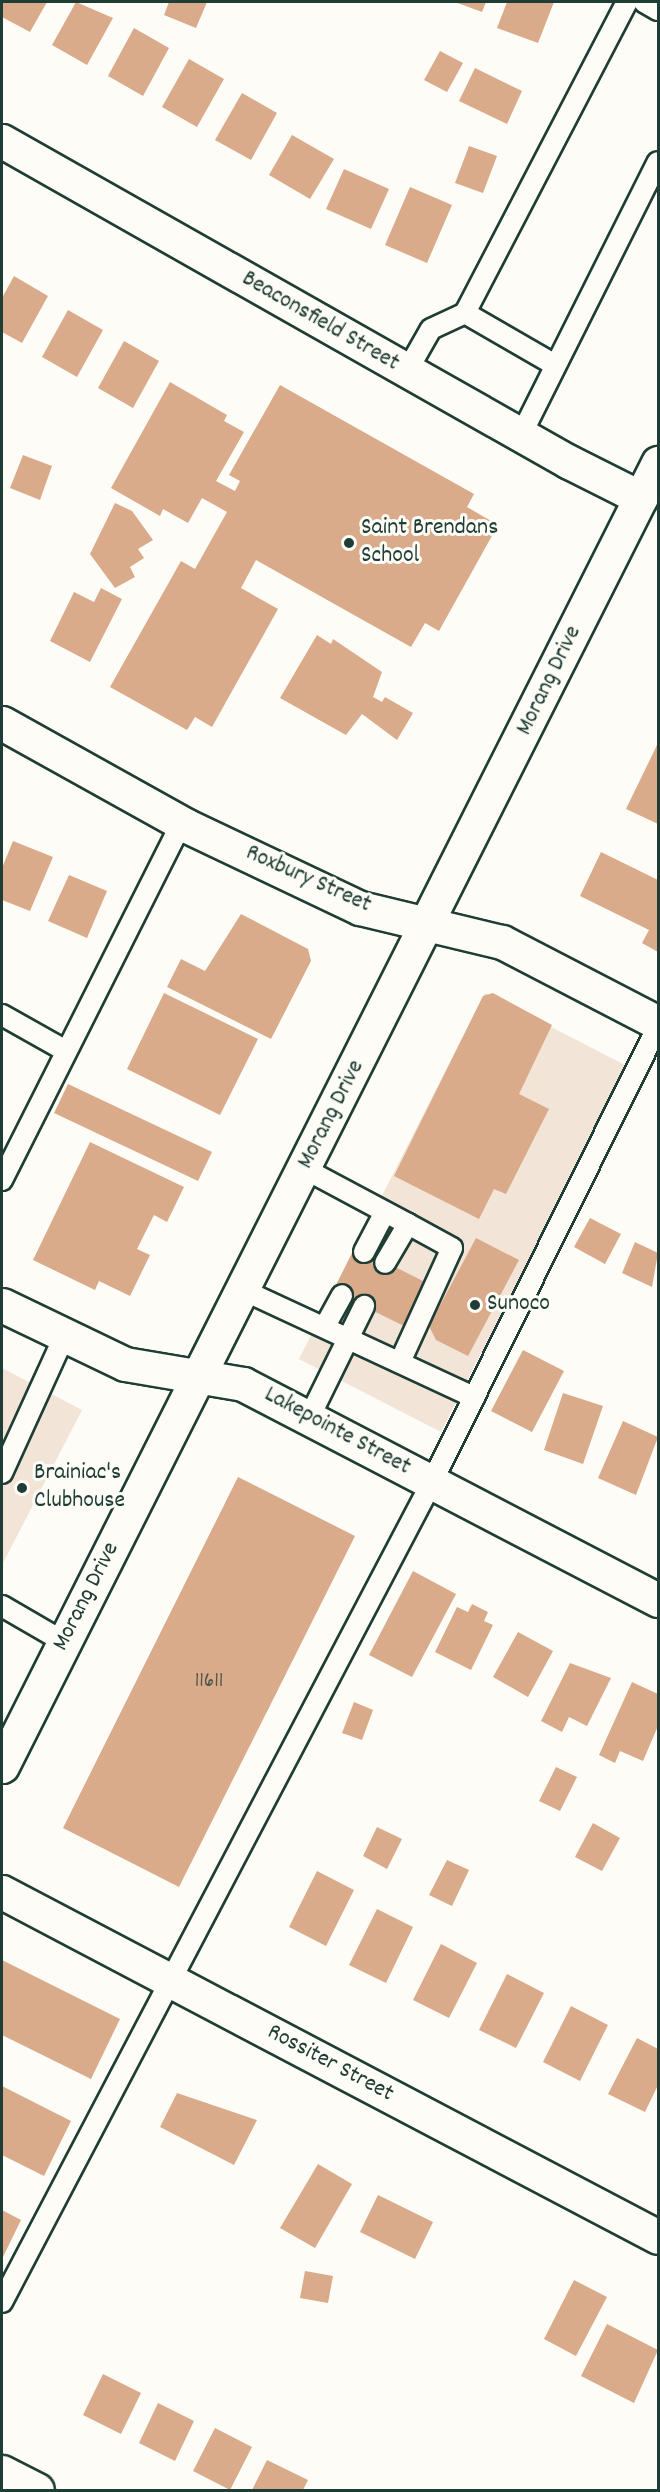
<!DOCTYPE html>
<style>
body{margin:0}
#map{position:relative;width:660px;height:2492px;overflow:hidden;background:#fdfcf7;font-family:Dekko,sans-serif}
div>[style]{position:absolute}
.built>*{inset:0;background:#f2e4d6}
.building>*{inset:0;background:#d9ab8a}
.roads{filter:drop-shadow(2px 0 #1f3d34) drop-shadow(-2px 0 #1f3d34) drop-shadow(0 2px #1f3d34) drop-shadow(0 -2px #1f3d34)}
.lane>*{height:20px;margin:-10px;padding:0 10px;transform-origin:10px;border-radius:10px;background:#fdfcf7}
.street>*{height:33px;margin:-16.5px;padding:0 16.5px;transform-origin:16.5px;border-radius:16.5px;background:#fdfcf7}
.secondary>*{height:33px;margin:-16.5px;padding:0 16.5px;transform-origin:16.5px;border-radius:16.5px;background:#fdfcf7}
.dots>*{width:16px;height:16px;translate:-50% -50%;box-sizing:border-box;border:3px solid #fdfcf7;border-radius:50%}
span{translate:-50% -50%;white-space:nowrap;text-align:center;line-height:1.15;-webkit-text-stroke:6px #fdfcf7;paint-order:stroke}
.number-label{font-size:21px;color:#4e584a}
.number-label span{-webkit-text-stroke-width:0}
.street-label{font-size:24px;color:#1f3d34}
.poi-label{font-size:24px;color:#1f3d34}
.left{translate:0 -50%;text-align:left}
.frame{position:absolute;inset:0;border:3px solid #1f3d34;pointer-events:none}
</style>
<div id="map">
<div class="built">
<div style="clip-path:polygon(485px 993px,627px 1066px,441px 1432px,299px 1359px)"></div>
<div style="clip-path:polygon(2px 1368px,82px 1410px,2px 1565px)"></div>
</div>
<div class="building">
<div style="clip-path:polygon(2px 2px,47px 2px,30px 32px,2px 17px)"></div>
<div style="clip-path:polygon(76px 2px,113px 18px,87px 65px,52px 45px)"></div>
<div style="clip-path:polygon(169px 2px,207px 2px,196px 28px,164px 15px)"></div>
<div style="clip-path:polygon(455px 2px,486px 2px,482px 12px)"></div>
<div style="clip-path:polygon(507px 2px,554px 2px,538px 43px,497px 28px)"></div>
<div style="clip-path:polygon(134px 28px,169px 48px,143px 96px,108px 76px)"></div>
<div style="clip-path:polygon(440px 51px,463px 63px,447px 92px,424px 80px)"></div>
<div style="clip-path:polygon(189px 59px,224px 79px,197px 127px,162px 107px)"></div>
<div style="clip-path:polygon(475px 68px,522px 91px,507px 124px,459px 101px)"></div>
<div style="clip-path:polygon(242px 93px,277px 113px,251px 160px,215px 140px)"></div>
<div style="clip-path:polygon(292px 135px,334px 159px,310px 199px,269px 175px)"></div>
<div style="clip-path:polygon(469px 146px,497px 156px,483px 193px,455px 183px)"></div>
<div style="clip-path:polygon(344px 169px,389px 189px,371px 229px,326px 209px)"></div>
<div style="clip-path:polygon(410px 187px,452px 205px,427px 263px,385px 245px)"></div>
<div style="clip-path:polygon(14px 276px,48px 296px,22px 343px,2px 332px,2px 298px)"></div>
<div style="clip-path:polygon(68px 310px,103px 330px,77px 377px,42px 357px)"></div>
<div style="clip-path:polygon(124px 341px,159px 361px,133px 408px,98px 388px)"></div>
<div style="clip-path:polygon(170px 382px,227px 415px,224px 421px,244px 432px,216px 481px,235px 491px,240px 481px,229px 475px,280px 385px,474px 494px,467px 507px,498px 525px,439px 631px,425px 623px,411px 647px,256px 560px,241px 588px,278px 609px,212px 727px,195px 717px,187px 730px,110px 687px,181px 561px,195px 569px,227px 512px,202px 498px,188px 523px,163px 509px,160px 516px,111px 488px)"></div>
<div style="clip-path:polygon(23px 455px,52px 466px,40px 500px,10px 488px)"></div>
<div style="clip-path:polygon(115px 503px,132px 511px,153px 540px,138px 549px,144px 558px,130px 567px,135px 577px,115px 588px,90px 554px)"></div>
<div style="clip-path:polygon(101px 588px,122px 599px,90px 662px,50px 641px,74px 592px,94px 602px)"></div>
<div style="clip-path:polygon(317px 635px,331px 644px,333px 639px,382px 672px,373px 697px,382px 702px,385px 697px,413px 713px,397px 740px,362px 714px,346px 735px,280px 698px)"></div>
<div style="clip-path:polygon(658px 743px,658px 824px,626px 809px)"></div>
<div style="clip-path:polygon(13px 841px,53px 857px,30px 911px,2px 900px,2px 868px)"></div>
<div style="clip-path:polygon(601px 852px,658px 880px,658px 952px,642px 943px,649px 930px,580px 896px)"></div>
<div style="clip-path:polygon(69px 875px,107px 891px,87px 938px,48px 921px)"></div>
<div style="clip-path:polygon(241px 914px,308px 949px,311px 961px,271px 1039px,167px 987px,181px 959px,205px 971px)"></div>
<div style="clip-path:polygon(164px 993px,258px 1039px,220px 1115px,127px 1069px)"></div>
<div style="clip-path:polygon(493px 993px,552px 1025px,519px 1094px,549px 1109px,506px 1194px,494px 1189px,479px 1219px,394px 1176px,483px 996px)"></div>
<div style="clip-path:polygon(68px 1084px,212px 1152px,198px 1181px,54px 1113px)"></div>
<div style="clip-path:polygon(90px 1142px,184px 1187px,167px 1222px,154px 1215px,137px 1249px,150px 1255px,130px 1296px,99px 1281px,95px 1290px,33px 1260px)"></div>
<div style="clip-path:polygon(590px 1218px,621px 1234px,605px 1264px,574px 1247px)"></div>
<div style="clip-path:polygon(476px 1238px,519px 1260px,468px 1356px,436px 1340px,429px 1326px)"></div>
<div style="clip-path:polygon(635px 1242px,658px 1253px,652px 1287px,622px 1273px)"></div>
<div style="clip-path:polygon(355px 1247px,425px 1282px,404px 1326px,333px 1291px)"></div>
<div style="clip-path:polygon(523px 1350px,564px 1371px,532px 1432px,491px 1411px)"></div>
<div style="clip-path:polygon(563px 1393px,603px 1406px,583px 1464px,544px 1450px)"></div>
<div style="clip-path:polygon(623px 1421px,658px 1437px,636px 1495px,598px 1478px)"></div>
<div style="clip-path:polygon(238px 1477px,355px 1536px,179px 1887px,63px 1828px)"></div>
<div style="clip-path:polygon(413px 1571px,456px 1594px,412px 1677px,369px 1655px)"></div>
<div style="clip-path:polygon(472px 1604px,488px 1612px,484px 1621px,493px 1625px,471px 1670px,435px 1652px,457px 1607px,468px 1612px)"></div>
<div style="clip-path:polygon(518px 1632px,553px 1651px,528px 1697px,493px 1677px)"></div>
<div style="clip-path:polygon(570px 1663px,611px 1678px,587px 1726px,569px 1717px,562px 1732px,541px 1721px)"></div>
<div style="clip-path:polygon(632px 1682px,658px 1694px,658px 1726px,643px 1761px,620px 1751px,615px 1763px,599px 1755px)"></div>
<div style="clip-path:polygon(354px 1702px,373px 1710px,362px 1740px,342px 1733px)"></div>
<div style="clip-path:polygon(556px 1767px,577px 1777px,560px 1811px,539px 1801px)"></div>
<div style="clip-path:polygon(593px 1823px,620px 1838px,602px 1871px,575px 1857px)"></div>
<div style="clip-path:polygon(377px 1827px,402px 1839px,387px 1869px,363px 1856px)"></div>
<div style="clip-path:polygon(447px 1860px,469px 1870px,452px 1906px,429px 1895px)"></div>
<div style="clip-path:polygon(317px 1871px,354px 1890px,326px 1946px,289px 1927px)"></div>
<div style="clip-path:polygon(377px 1909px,413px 1927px,386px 1983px,349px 1965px)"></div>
<div style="clip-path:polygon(441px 1944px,477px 1963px,449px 2018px,413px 2000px)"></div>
<div style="clip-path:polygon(2px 1960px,120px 2019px,91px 2079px,2px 2035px)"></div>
<div style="clip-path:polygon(507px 1974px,544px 1993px,516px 2048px,479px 2030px)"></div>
<div style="clip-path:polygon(571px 2006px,608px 2025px,580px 2081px,543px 2062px)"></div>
<div style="clip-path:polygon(637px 2038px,658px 2049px,658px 2085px,645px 2112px,608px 2094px)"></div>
<div style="clip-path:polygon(2px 2086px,71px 2121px,44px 2176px,2px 2155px)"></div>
<div style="clip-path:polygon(177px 2093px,257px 2120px,234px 2165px,160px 2127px)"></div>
<div style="clip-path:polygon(318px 2164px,352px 2184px,315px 2248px,280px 2228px)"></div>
<div style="clip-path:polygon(378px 2195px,433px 2222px,415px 2259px,360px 2232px)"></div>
<div style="clip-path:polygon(2px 2210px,21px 2220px,2px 2259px)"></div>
<div style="clip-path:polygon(305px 2271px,333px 2276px,328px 2303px,300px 2298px)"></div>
<div style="clip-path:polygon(574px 2280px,607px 2297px,576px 2356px,544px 2339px)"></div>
<div style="clip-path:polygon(607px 2324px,658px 2350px,634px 2403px,581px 2376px)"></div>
<div style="clip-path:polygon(103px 2374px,141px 2393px,121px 2434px,83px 2415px)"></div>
<div style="clip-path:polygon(158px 2403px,194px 2421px,175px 2461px,139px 2443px)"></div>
<div style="clip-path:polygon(215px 2428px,252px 2447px,230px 2490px,193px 2471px)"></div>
<div style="clip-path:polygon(267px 2460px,308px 2480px,303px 2490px,252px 2490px)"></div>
</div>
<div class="roads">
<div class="lane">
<div style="left:644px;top:2px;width:16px;rotate:30deg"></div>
<div style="left:465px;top:313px;width:351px;rotate:-62.5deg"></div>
<div style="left:407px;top:371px;width:48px;rotate:-60.3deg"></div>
<div style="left:431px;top:329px;width:38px;rotate:-25deg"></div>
<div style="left:465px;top:313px;width:104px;rotate:30deg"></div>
<div style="left:521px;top:435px;width:305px;rotate:-63.4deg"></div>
<div style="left:2px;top:1015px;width:73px;rotate:29.4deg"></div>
<div style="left:305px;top:1169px;width:117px;rotate:28.1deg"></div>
<div style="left:408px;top:1224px;width:45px;rotate:120.5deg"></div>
<div style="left:2px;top:1180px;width:401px;rotate:-63.3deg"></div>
<div style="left:364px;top:1252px;width:45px;rotate:-62.3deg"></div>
<div style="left:243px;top:1290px;width:255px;rotate:24.9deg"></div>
<div style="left:325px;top:1326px;width:35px;rotate:-61deg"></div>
<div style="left:400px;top:1362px;width:125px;rotate:-65.5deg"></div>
<div style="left:452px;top:1248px;width:50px;rotate:-151.4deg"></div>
<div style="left:309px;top:1418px;width:125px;rotate:-63.8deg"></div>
<div style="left:2px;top:1473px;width:152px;rotate:-65.5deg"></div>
<div style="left:2px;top:1606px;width:72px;rotate:30.1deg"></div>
<div style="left:2px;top:2302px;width:926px;rotate:-62.33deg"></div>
<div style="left:432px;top:1482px;width:509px;rotate:-63.64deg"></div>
</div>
<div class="street">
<div style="left:2px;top:141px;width:652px;rotate:29.52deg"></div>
<div style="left:569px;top:462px;width:80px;rotate:26.6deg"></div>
<div style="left:2px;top:723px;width:212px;rotate:29.1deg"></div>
<div style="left:187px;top:826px;width:191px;rotate:25.4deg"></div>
<div style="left:360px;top:908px;width:146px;rotate:13.5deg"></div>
<div style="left:502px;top:942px;width:176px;rotate:27.4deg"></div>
<div style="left:2px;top:1305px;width:136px;rotate:25.6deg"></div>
<div style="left:125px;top:1364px;width:120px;rotate:9.6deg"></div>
<div style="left:243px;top:1384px;width:468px;rotate:27.5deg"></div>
<div style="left:2px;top:1892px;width:741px;rotate:27.74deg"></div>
<div style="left:2px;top:2472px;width:39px;rotate:27deg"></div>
</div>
<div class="secondary">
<div style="left:2px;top:1766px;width:1459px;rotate:-63.28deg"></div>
</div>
</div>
<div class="dots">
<div style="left:349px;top:543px;background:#1f3d34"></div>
<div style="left:475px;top:1305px;background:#1f3d34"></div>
<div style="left:22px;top:1488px;background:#1f3d34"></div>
</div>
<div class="number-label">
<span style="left:209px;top:1682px">11611</span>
</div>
<div class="street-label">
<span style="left:320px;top:322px;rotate:30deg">Beaconsfield Street</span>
<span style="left:550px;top:681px;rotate:-64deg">Morang Drive</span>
<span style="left:308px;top:880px;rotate:24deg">Roxbury Street</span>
<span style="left:332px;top:1115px;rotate:-63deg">Morang Drive</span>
<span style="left:337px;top:1432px;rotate:28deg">Lakepointe Street</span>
<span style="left:87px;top:1597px;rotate:-63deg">Morang Drive</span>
<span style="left:330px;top:2064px;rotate:28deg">Rossiter Street</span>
</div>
<div class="poi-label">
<span class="left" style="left:361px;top:543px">Saint Brendans<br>School</span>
<span class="left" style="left:487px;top:1305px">Sunoco</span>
<span class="left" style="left:34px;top:1488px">Brainiac's<br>Clubhouse</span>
</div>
<div class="frame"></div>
</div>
